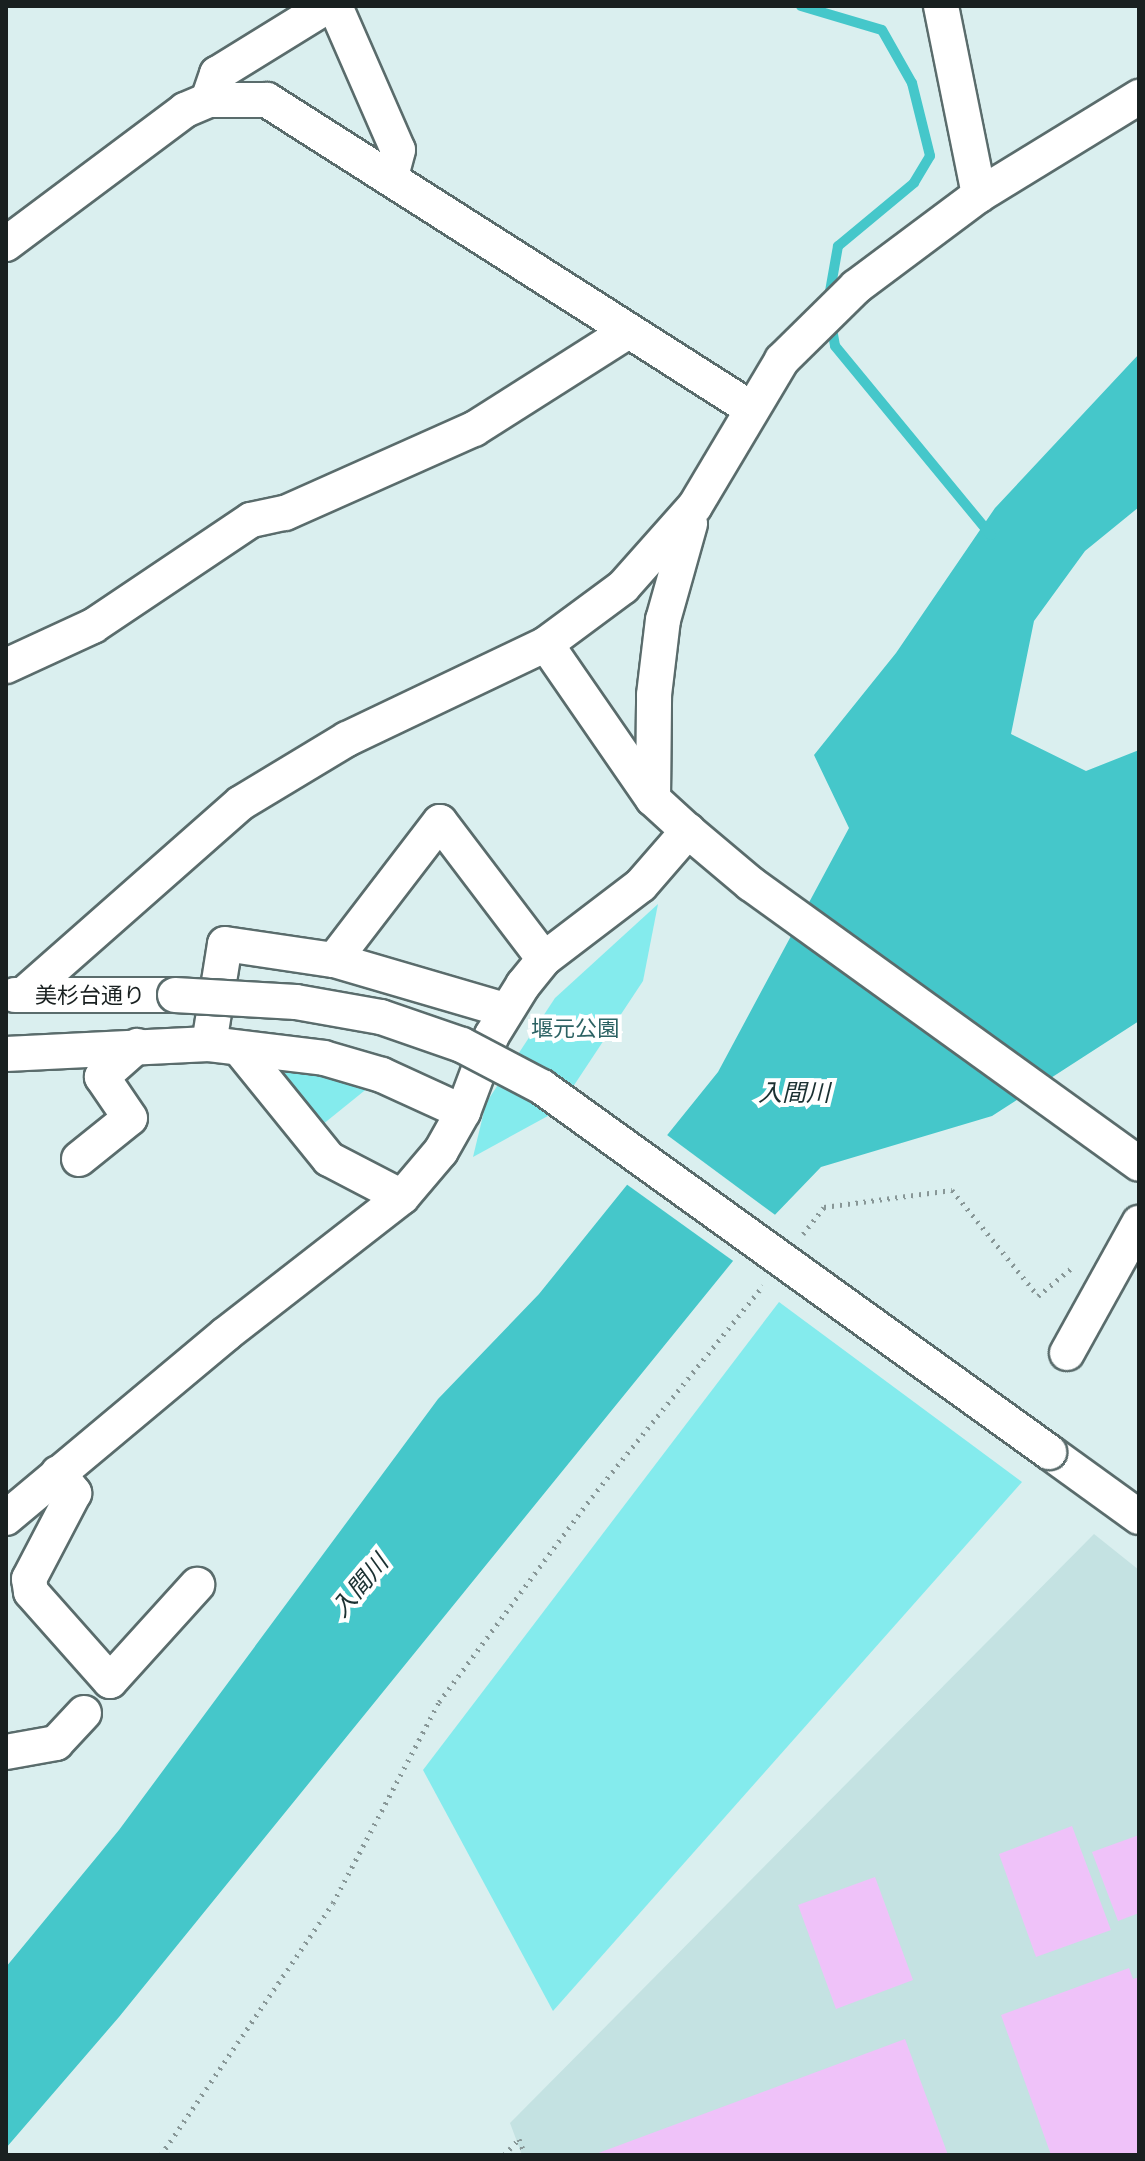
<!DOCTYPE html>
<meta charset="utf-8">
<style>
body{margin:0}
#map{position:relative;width:1145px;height:2161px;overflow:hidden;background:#daefef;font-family:Commissioner,"Noto Sans JP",sans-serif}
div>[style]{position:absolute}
.built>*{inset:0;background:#c4e2e2}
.green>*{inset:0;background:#84ebed}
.water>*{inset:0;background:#45c7ca}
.pier>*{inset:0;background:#daefef}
.stream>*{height:10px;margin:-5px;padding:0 5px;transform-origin:5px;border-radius:5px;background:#45c7ca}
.building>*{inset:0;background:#efc2f9}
.path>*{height:5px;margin-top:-2.5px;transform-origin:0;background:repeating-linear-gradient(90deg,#889797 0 2px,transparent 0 8px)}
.roads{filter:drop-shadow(2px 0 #5a6c6c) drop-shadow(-2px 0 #5a6c6c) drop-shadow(0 2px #5a6c6c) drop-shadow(0 -2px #5a6c6c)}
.minor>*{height:34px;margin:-17px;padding:0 17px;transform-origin:17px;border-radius:17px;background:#fff}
.bridges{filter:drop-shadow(2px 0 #5a6c6c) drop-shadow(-2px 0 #5a6c6c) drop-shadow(0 2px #5a6c6c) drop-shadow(0 -2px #5a6c6c)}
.minor-bridge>*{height:34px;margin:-17px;padding:0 17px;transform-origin:17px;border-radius:17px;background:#fff}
span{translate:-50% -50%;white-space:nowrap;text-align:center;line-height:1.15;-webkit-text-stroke:8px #fff;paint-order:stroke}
.street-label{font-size:22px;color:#192020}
.park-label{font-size:22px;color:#2c6263}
.water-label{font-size:24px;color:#1b3132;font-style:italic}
.frame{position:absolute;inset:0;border:8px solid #192020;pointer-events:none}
</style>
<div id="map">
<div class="built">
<div style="clip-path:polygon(1094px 1534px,1139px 1570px,1139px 2155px,522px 2155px,510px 2123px)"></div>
</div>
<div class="green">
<div style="clip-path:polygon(658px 904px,643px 981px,557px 1111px,473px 1157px,486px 1103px,555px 998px)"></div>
<div style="clip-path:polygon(266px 1061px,369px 1087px,322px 1125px)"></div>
<div style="clip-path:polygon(779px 1302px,1022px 1482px,553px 2011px,423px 1770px)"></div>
</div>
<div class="water">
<div style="clip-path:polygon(1139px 354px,1139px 507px,1085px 551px,1034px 621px,1011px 734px,1086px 771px,1139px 750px,1139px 1021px,992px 1116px,821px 1167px,746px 1245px,119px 2017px,6px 2148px,6px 1967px,119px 1830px,438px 1399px,539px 1294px,718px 1072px,849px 828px,814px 755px,896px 653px,995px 508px)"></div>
</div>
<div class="pier">
<div style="clip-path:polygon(663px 1132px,778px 1217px,736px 1263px,622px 1181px)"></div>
</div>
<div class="stream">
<div style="left:801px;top:6px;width:84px;rotate:16.5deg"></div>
<div style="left:882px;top:30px;width:61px;rotate:60.5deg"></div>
<div style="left:912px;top:83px;width:75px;rotate:76.1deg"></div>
<div style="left:930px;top:156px;width:31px;rotate:121deg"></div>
<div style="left:914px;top:183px;width:99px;rotate:140.3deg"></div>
<div style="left:838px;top:246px;width:58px;rotate:100deg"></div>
<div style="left:831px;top:323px;width:23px;rotate:80deg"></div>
<div style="left:835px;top:346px;width:245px;rotate:50.5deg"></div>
</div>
<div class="building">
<div style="clip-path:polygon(1072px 1826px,1111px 1930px,1036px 1957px,999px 1854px)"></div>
<div style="clip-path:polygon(1139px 1835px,1139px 1913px,1118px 1921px,1092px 1852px)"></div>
<div style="clip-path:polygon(875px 1877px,913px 1980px,836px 2009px,798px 1905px)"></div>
<div style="clip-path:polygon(1129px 1968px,1133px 1979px,1139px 1977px,1139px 2155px,1051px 2155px,1001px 2015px)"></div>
<div style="clip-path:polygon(905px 2039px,948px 2155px,593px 2155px)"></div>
</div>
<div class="path">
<div style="left:803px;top:1234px;width:34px;rotate:-52deg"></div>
<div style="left:824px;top:1207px;width:129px;rotate:-7.6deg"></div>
<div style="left:952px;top:1190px;width:136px;rotate:50.9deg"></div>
<div style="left:1038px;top:1296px;width:47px;rotate:-39.8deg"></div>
<div style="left:161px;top:2155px;width:305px;rotate:-55.7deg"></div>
<div style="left:333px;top:1903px;width:227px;rotate:-62.2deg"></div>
<div style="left:439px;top:1702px;width:256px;rotate:-53.3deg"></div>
<div style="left:592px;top:1497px;width:272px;rotate:-51deg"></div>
<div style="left:504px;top:2155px;width:22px;rotate:-47deg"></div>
<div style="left:519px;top:2139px;width:17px;rotate:69deg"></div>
</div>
<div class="roads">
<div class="minor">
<div style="left:335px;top:6px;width:157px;rotate:66.4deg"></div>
<div style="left:398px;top:150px;width:28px;rotate:105deg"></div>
<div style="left:941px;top:6px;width:193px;rotate:78.6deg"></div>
<div style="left:208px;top:100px;width:28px;rotate:-71deg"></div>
<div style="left:217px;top:74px;width:129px;rotate:-31.7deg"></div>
<div style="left:6px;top:244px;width:224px;rotate:-36.8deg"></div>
<div style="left:185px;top:110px;width:25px;rotate:-23deg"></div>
<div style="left:208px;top:100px;width:59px"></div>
<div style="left:267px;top:100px;width:573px;rotate:32.52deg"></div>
<div style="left:546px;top:644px;width:188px;rotate:55.4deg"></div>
<div style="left:653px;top:799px;width:47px;rotate:42.4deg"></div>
<div style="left:688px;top:831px;width:82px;rotate:40.1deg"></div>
<div style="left:751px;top:884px;width:478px;rotate:35.8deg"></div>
<div style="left:6px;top:666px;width:96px;rotate:-24.7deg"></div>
<div style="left:93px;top:626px;width:190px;rotate:-33.9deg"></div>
<div style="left:251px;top:520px;width:35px;rotate:-12deg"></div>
<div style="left:285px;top:513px;width:207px;rotate:-24deg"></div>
<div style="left:474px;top:429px;width:181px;rotate:-32.4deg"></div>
<div style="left:653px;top:799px;width:104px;rotate:-89.4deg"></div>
<div style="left:654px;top:695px;width:76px;rotate:-83.2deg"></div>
<div style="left:663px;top:620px;width:100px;rotate:-74.3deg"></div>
<div style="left:334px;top:960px;width:174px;rotate:-52.5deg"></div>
<div style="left:440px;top:822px;width:172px;rotate:52.8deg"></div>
<div style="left:15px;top:995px;width:160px"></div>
<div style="left:23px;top:995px;width:290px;rotate:-41.4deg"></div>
<div style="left:241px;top:803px;width:124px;rotate:-31.1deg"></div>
<div style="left:347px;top:739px;width:221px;rotate:-25.5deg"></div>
<div style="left:546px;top:644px;width:96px;rotate:-36.5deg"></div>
<div style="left:623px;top:587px;width:108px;rotate:-48.4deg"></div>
<div style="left:695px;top:506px;width:170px;rotate:-59.2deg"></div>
<div style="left:782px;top:360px;width:104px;rotate:-44.6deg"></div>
<div style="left:856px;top:287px;width:154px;rotate:-36.8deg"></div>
<div style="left:979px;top:195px;width:188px;rotate:-31.5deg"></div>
<div style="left:209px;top:1044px;width:101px;rotate:-80.9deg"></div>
<div style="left:225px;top:944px;width:110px;rotate:8.4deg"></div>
<div style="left:334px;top:960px;width:178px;rotate:16.3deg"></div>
<div style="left:239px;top:1048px;width:143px;rotate:51deg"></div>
<div style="left:329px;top:1159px;width:82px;rotate:27.5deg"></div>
<div style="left:6px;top:1054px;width:203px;rotate:-2.8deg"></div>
<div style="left:209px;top:1044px;width:116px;rotate:6.9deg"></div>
<div style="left:324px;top:1058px;width:60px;rotate:16.3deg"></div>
<div style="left:382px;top:1075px;width:89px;rotate:24.6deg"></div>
<div style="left:79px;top:1159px;width:65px;rotate:-38.8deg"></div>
<div style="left:130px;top:1118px;width:50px;rotate:-124.3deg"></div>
<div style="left:102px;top:1077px;width:47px;rotate:-41.5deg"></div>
<div style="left:1067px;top:1353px;width:149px;rotate:-61deg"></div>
<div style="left:1049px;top:1452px;width:111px;rotate:35.8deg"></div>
<div style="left:58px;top:1473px;width:26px;rotate:51deg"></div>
<div style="left:74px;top:1493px;width:97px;rotate:117.6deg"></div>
<div style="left:29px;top:1579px;width:13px;rotate:81deg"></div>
<div style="left:31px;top:1592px;width:119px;rotate:48.4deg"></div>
<div style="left:110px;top:1681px;width:130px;rotate:-47.8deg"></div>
<div style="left:6px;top:1518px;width:287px;rotate:-39.9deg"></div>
<div style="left:226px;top:1334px;width:223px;rotate:-37.9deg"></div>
<div style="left:402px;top:1197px;width:60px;rotate:-49.7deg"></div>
<div style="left:441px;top:1151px;width:45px;rotate:-60.6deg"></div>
<div style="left:463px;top:1112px;width:82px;rotate:-69.4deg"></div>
<div style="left:492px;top:1035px;width:59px;rotate:-58.2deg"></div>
<div style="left:523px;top:985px;width:33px;rotate:-51deg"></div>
<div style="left:544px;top:959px;width:122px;rotate:-37.3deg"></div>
<div style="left:641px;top:885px;width:72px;rotate:-49deg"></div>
<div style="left:6px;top:1752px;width:51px;rotate:-10.2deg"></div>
<div style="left:56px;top:1743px;width:41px;rotate:-47deg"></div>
</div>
</div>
<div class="bridges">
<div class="minor-bridge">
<div style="left:175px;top:995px;width:121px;rotate:3.3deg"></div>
<div style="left:296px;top:1002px;width:86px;rotate:10deg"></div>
<div style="left:381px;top:1017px;width:86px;rotate:19.1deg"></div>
<div style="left:462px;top:1045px;width:90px;rotate:27.7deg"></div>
<div style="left:542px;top:1087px;width:625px;rotate:35.75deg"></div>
</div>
</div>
<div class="street-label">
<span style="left:90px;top:995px">美杉台通り</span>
</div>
<div class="park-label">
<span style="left:575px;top:1028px">堰元公園</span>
</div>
<div class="water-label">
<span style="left:794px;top:1092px">入間川</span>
<span style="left:359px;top:1585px;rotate:-50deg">入間川</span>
</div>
<div class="frame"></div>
</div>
